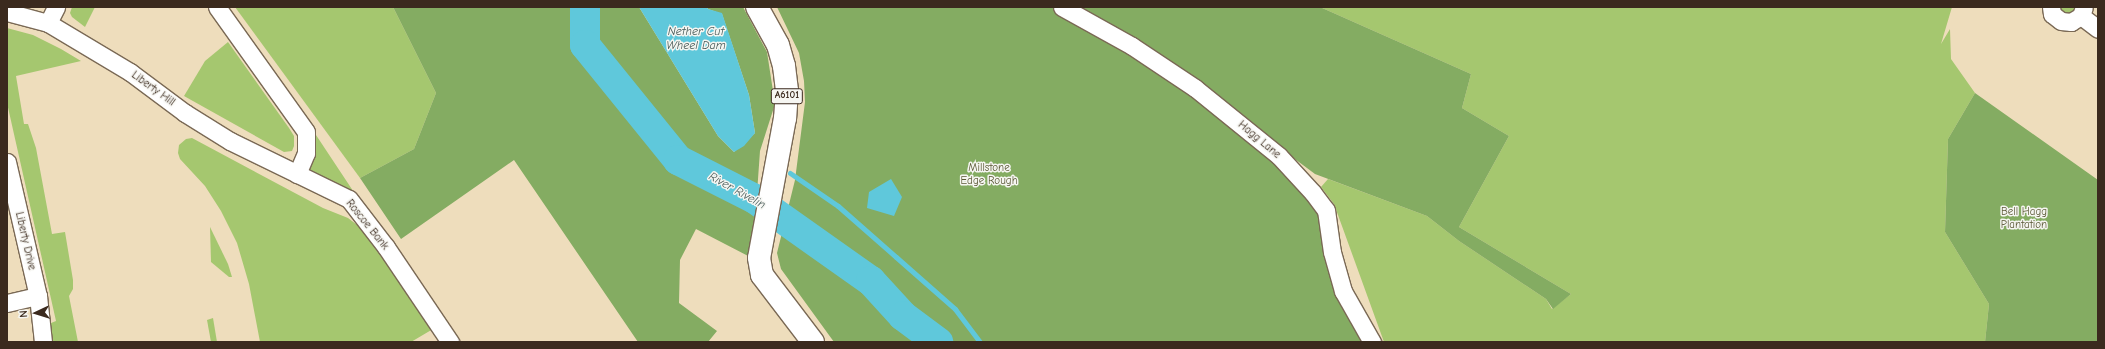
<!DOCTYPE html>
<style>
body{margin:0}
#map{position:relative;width:2105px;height:349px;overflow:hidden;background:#eeddbc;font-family:"Comic Neue",sans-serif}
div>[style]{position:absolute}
.green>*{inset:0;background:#a5c76f}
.forest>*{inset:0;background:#84ac62}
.water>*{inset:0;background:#5fc8db}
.stream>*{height:5px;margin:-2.5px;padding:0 2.5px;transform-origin:2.5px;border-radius:2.5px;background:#5fc8db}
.river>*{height:30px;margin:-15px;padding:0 15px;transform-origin:15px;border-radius:15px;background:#5fc8db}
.roads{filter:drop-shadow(1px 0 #7a6955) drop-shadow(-1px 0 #7a6955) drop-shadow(0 1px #7a6955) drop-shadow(0 -1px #7a6955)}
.street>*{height:17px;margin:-8.5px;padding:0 8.5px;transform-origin:8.5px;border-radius:8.5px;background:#fff}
.primary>*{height:22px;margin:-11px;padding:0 11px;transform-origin:11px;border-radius:11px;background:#fff}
span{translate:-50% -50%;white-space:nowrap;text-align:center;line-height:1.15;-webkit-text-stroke:3px #f6f6f2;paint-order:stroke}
.shield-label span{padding:1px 3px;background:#f6f6f2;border:1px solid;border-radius:3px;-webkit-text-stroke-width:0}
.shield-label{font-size:10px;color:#3b2a1e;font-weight:700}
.street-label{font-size:11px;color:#3b2a1e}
.park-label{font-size:11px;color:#5b5936}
.water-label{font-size:12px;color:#465957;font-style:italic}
.frame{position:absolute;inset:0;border:8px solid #3b2a1e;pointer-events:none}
.north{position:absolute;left:16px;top:293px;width:40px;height:40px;-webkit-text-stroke:3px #f6f6f2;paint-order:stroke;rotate:266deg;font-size:11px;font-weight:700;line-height:16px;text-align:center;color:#3b2a1e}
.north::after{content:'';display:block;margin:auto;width:14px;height:18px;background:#3b2a1e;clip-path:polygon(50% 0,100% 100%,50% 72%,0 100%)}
</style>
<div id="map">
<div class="green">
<div style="clip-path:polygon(72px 7px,95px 7px,85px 27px,72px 17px,70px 13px)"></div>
<div style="clip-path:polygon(235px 7px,393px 7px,436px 93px,414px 149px,360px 178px)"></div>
<div style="clip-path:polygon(1320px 7px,1952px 7px,1941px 44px,1950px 29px,1951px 59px,1975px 93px,1948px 139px,1945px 232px,1989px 304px,1985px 342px,1384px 342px,1334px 204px,1321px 187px,1328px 179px,1427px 216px,1459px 241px,1546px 299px,1552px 309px,1571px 294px,1459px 227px,1509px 136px,1462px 108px,1471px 74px)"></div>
<div style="clip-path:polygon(2058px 7px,2076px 7px,2071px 14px,2061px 13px)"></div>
<div style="clip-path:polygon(7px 28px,33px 35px,61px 49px,81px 61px,16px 76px,24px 124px,28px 124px,36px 148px,52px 234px,65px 232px,73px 280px,73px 289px,69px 296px,78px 342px,43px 342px,41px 327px,56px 321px,7px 103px)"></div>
<div style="clip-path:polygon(228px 42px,289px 128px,294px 136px,294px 146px,292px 151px,284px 152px,184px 96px,205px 61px)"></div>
<div style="clip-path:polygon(316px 135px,371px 218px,307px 171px,313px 154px)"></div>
<div style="clip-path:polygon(192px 138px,323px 208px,348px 218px,361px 228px,433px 329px,411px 342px,260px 342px,249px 284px,237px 243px,221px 211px,205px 186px,180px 159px,178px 153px,179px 145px,186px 139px)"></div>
<div style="clip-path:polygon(210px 227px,228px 264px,232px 277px,229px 277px,211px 262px)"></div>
<div style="clip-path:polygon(213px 318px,217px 342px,211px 342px,207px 320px)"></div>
</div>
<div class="forest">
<div style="clip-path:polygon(393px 7px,580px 7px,580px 45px,671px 163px,741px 196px,761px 210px,752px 258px,696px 229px,680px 260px,679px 303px,717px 331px,708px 342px,638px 342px,514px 160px,401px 239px,360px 178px,414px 149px,436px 93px)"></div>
<div style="clip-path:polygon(590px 7px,639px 7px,718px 136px,734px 152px,755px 133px,749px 95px,722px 14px,708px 9px,707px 7px,743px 7px,767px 52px,775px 104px,760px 151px,757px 193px,679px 153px,590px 42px)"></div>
<div style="clip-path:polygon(777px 7px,1051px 7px,1119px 46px,1212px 107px,1281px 167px,1319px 212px,1366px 342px,834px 342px,781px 269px,777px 253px,795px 180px,805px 102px,804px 81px,799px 53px)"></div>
<div style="clip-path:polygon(1074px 7px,1320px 7px,1471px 74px,1462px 108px,1509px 136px,1459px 227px,1571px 294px,1553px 309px,1546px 299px,1459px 241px,1427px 216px,1315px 174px,1194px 84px)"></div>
<div style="clip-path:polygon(1975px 93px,2098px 180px,2098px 342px,1985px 342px,1989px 304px,1945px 232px,1948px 139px)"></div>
</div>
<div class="water">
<div style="clip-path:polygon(639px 7px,707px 7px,708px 9px,722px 13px,749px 95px,755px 133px,744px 146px,734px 152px,718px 136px)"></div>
<div style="clip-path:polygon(891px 179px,902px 197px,894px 216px,867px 208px,869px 192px)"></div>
</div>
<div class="stream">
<div style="left:790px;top:173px;width:58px;rotate:34.5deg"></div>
<div style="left:838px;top:206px;width:77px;rotate:41.3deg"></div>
<div style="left:896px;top:257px;width:79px;rotate:41.4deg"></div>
<div style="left:955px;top:309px;width:41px;rotate:52.9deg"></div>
</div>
<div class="river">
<div style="left:585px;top:7px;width:38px;rotate:90deg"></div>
<div style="left:585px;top:45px;width:148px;rotate:51deg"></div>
<div style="left:678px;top:160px;width:86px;rotate:26.9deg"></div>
<div style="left:755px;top:199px;width:142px;rotate:35.3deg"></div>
<div style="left:871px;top:281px;width:47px;rotate:47.6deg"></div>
<div style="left:903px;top:316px;width:44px;rotate:36.6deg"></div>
</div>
<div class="roads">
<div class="street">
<div style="left:217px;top:7px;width:153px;rotate:54.5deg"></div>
<div style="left:306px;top:132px;width:21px;rotate:90deg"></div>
<div style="left:306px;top:153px;width:23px;rotate:113deg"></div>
<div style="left:1062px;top:7px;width:80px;rotate:29.1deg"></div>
<div style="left:1132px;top:46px;width:76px;rotate:33.7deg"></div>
<div style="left:1195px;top:88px;width:108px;rotate:39deg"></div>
<div style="left:1279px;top:156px;width:50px;rotate:47.4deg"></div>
<div style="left:1313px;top:193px;width:21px;rotate:53deg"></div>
<div style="left:1326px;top:210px;width:42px;rotate:81.9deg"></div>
<div style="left:1332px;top:252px;width:41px;rotate:74.2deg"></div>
<div style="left:1343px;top:291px;width:59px;rotate:60.4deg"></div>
<div style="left:2051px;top:7px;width:7px;rotate:82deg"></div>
<div style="left:2052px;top:14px;width:11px;rotate:38deg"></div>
<div style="left:2061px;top:21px;width:10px;rotate:6deg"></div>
<div style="left:2071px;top:22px;width:12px;rotate:-31deg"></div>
<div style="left:2081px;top:16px;width:9px;rotate:-72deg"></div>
<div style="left:7px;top:12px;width:42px;rotate:15deg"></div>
<div style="left:48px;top:23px;width:96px;rotate:30.9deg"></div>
<div style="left:130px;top:72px;width:69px;rotate:36.7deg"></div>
<div style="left:185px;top:113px;width:53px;rotate:31.9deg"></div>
<div style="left:230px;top:141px;width:132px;rotate:26deg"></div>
<div style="left:349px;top:199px;width:61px;rotate:52.4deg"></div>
<div style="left:386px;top:247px;width:115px;rotate:56deg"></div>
<div style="left:2081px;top:16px;width:21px;rotate:37deg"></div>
<div style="left:48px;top:23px;width:18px;rotate:-63deg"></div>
<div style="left:7px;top:162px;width:138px;rotate:77deg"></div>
<div style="left:38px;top:296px;width:46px;rotate:83.8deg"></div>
<div style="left:7px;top:303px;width:32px;rotate:-13deg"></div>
</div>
<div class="primary">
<div style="left:757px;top:7px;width:43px;rotate:61.1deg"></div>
<div style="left:778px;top:45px;width:22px;rotate:74deg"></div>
<div style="left:784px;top:66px;width:25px;rotate:83deg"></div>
<div style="left:787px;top:91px;width:27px;rotate:94deg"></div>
<div style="left:785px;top:118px;width:142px;rotate:100.5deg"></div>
<div style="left:759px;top:258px;width:17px;rotate:80deg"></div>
<div style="left:762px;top:275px;width:84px;rotate:52.7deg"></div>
</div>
</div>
<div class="shield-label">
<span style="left:787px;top:96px">A6101</span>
</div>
<div class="street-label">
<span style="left:153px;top:89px;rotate:36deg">Liberty Hill</span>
<span style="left:1259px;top:140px;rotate:40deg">Hagg Lane</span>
<span style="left:367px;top:225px;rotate:51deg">Roscoe Bank</span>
<span style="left:25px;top:241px;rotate:77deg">Liberty Drive</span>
</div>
<div class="park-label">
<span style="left:989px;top:175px">Millstone<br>Edge Rough</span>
<span style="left:2024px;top:219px">Bell Hagg<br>Plantation</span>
</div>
<div class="water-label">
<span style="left:696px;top:39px">Nether Cut<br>Wheel Dam</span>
<span style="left:737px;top:191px;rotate:29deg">River Rivelin</span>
</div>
<div class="frame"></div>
<div class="north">N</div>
</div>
